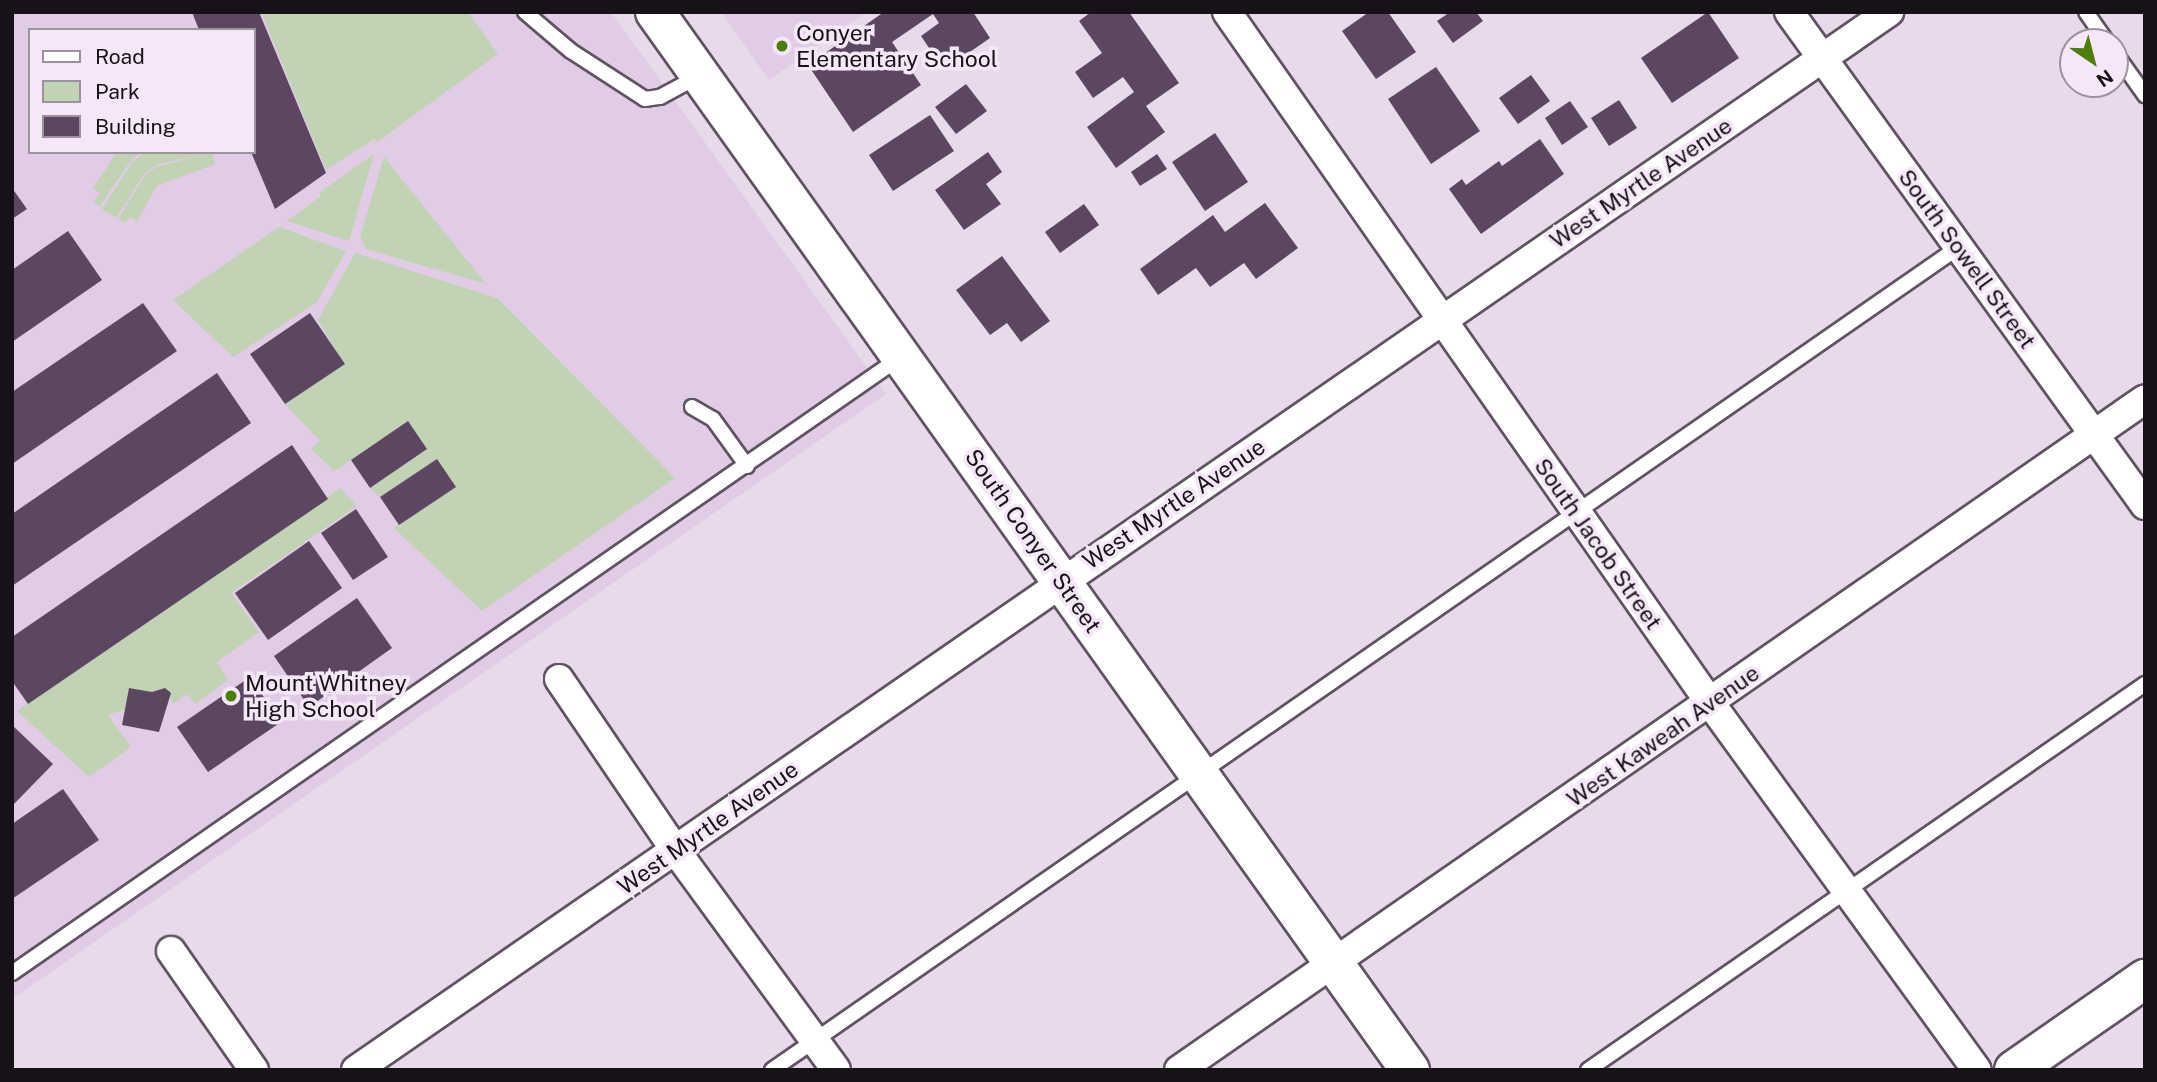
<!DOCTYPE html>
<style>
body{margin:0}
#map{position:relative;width:2157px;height:1082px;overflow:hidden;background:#e8d9eb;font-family:"Public Sans",sans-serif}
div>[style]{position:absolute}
.built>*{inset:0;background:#e0cce4}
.green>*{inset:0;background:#c2d2b5}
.building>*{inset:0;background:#5c4760}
.roads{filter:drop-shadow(2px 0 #605362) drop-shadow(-2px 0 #605362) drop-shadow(0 2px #605362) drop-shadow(0 -2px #605362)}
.lane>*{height:14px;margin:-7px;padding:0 7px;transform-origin:7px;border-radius:7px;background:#fff}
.street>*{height:28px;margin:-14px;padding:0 14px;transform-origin:14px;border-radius:14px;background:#fff}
.secondary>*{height:38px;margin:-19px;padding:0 19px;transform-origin:19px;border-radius:19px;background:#fff}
.dots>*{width:19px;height:19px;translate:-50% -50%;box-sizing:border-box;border:4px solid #f5e7f8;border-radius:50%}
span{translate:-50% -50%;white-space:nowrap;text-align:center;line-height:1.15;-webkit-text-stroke:7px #f5e7f8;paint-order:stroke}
.poi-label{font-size:23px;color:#171218}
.left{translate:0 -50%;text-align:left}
.street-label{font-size:23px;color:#171218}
.frame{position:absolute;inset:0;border:14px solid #171218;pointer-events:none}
.legend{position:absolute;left:28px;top:28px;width:228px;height:126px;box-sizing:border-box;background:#f5e7f8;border:2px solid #9c929e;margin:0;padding:9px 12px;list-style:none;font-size:21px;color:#171218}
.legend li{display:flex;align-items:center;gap:14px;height:35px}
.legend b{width:35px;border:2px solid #9c929e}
.north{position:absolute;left:2059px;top:28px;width:70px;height:70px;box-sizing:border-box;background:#f5e7f8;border:2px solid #9c929e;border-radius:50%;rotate:145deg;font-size:19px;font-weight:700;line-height:28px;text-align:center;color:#171218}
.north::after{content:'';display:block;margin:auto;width:24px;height:32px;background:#4d7d0a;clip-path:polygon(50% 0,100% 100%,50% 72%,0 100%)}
</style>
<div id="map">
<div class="built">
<div style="clip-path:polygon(evenodd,12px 12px,611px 12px,886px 394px,12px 999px,12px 12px,30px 30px,254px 30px,254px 152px,30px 152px,30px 30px)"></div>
<div style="clip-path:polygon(721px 12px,867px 12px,769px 80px)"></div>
</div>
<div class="green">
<div style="clip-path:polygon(261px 12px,468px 12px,498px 54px,377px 142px,374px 139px,326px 170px)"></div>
<div style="clip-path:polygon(117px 152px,143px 152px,132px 159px,100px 206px,94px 202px,100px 193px,93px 188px)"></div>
<div style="clip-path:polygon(146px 152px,213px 153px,215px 164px,157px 186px,137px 221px,130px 217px,125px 223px,118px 219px,146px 174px,158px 166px,207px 154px,158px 164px,145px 173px,116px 218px,102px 209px,133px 161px)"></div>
<div style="clip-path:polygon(374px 154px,349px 241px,287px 221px,321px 196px,320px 192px)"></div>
<div style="clip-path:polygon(384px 157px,486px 284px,366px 249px,360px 237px)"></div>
<div style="clip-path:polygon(279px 227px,346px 251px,317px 302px,233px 357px,173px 300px)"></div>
<div style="clip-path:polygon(355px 253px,497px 298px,675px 478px,482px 611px,394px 528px,455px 487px,437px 459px,380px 497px,370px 488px,427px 449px,408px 422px,334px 471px,311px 449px,320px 441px,285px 404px,344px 364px,318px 320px)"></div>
<div style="clip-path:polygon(340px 488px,357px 506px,231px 593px,259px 632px,217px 662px,228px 680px,195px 704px,187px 694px,173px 704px,165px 688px,152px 692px,129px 688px,125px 709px,108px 715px,131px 747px,89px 777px,17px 711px)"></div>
</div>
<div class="building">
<div style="clip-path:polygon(192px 12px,259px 12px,326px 173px,275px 209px,251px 152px,254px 30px,199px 30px)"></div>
<div style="clip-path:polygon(884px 12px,973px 12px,990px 38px,944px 70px,921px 36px,939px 23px,933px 14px,892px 42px,921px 85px,853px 132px,808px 65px)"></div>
<div style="clip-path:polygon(1091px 12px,1129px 12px,1179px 83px,1146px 106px,1165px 132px,1116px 168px,1087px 127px,1134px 92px,1123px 77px,1093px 98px,1075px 72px,1102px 53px,1079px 21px)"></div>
<div style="clip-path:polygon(1369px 12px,1388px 12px,1416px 52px,1376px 79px,1342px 31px)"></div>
<div style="clip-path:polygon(1450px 12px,1476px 12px,1483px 21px,1453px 43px,1437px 21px)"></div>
<div style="clip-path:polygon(1708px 12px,1739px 58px,1672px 103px,1641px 58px)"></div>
<div style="clip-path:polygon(1436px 67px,1480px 131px,1431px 164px,1388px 99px)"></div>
<div style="clip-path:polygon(1531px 75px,1550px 101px,1518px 124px,1499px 98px)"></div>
<div style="clip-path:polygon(966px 84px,987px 111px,956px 134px,935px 107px)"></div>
<div style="clip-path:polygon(1619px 100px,1637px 128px,1609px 146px,1591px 118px)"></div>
<div style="clip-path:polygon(1570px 101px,1588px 127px,1562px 145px,1545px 118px)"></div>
<div style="clip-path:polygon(930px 115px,954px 151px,893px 191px,869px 155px)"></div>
<div style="clip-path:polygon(1215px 133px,1248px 182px,1205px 211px,1172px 162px)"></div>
<div style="clip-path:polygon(1540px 139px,1564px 174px,1481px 234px,1449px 189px,1462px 179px,1466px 185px,1499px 161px,1502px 166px)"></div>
<div style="clip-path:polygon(988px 152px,1002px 172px,986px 184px,1001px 204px,964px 230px,935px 190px)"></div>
<div style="clip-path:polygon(1157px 154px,1167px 169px,1140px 186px,1131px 172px)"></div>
<div style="clip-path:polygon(12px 188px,27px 209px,12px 219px)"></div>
<div style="clip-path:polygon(1265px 203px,1298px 248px,1256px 279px,1244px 263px,1210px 287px,1196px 268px,1158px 295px,1140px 269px,1213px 215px,1225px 232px)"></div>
<div style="clip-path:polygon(1084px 204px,1099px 225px,1060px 253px,1045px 232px)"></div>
<div style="clip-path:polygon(68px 231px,102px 280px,12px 342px,12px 270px)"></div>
<div style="clip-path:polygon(1002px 256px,1050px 321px,1021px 342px,1007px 323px,990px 335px,956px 290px)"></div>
<div style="clip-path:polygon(143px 303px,177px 351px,12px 464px,12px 392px)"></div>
<div style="clip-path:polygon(310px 313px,345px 364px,285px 404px,250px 354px)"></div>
<div style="clip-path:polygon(217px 373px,251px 423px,12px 586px,12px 514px)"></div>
<div style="clip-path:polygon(408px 421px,427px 449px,370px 488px,351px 460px)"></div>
<div style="clip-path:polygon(292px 445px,328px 499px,28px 704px,12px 681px,12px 637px)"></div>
<div style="clip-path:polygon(437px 459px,456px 487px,399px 525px,380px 497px)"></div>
<div style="clip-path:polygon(356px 509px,388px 557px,353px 580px,321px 533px)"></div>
<div style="clip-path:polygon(309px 541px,342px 588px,268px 640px,235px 593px)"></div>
<div style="clip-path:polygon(357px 598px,392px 648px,309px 707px,274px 656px)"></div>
<div style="clip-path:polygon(250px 677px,281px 722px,208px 772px,177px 727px)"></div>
<div style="clip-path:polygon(129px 688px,152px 692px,165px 688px,171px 693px,159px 732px,122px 725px)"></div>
<div style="clip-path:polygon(12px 725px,53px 764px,14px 804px,12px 803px)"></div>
<div style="clip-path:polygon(63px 789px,99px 840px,12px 899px,12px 824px)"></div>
</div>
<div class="roads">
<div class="lane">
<div style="left:525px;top:12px;width:60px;rotate:40.3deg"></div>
<div style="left:571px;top:51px;width:88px;rotate:33deg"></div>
<div style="left:645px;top:99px;width:15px;rotate:-8deg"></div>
<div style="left:660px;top:97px;width:44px;rotate:-28.3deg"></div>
<div style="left:2086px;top:12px;width:37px;rotate:55deg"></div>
<div style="left:2115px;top:53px;width:52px;rotate:54.5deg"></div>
<div style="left:692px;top:407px;width:24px;rotate:30deg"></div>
<div style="left:713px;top:419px;width:58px;rotate:54.1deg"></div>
<div style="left:12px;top:973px;width:1078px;rotate:-34.72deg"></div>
<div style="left:772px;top:1070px;width:1444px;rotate:-34.74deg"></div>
<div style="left:1588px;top:1070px;width:678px;rotate:-34.72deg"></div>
</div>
<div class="street">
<div style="left:1227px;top:12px;width:844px;rotate:55.03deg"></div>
<div style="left:1711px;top:704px;width:452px;rotate:54deg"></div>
<div style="left:1789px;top:12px;width:608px;rotate:54.17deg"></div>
<div style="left:559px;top:679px;width:208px;rotate:55.8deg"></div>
<div style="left:676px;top:851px;width:271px;rotate:53.8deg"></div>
<div style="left:171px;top:951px;width:145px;rotate:55.1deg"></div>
<div style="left:356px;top:1070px;width:1863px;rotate:-34.61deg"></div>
<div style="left:1179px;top:1070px;width:1176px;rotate:-34.78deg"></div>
</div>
<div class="secondary">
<div style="left:655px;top:12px;width:1300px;rotate:54.49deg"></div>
<div style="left:2014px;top:1070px;width:160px;rotate:-34.8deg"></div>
</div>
</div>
<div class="dots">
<div style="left:782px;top:46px;background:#4d7d0a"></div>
<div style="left:231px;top:696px;background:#4d7d0a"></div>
</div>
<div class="poi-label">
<span class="left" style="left:796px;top:46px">Conyer<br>Elementary School</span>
<span class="left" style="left:245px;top:696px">Mount Whitney<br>High School</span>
</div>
<div class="street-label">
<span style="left:1641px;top:183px;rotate:-34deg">West Myrtle Avenue</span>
<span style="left:1967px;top:259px;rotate:54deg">South Sowell Street</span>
<span style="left:1174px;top:504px;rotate:-34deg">West Myrtle Avenue</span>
<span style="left:1033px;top:541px;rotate:55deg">South Conyer Street</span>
<span style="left:1598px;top:544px;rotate:55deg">South Jacob Street</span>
<span style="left:1663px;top:736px;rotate:-35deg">West Kaweah Avenue</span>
<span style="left:708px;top:828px;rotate:-35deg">West Myrtle Avenue</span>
</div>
<div class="frame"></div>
<ul class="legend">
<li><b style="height:9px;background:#fff"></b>Road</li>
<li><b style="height:19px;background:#c2d2b5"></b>Park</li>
<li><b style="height:19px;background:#5c4760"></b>Building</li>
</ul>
<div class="north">N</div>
</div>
